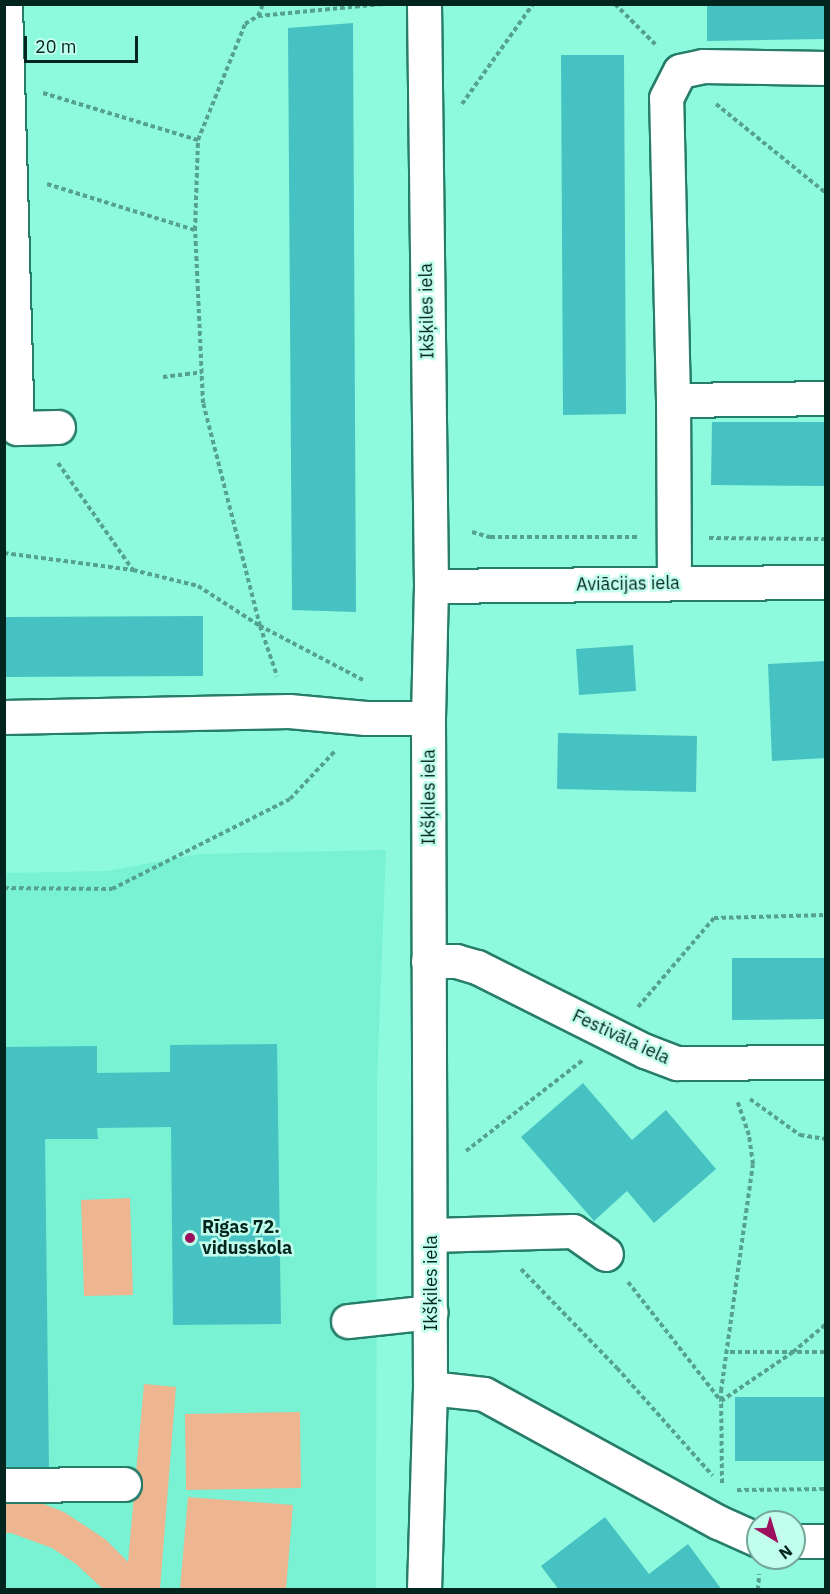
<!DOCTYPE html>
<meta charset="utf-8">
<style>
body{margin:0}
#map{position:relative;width:830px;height:1594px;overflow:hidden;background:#8efadd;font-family:"IBM Plex Sans",sans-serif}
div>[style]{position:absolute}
.built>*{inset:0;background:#78f2d3}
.green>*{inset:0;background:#edb590}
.building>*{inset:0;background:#47c2c2}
.path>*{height:4px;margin-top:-2px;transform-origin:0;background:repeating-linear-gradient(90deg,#55a38f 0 4.5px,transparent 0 7.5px)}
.roads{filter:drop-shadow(2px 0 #267d69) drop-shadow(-2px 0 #267d69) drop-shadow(0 2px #267d69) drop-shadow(0 -2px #267d69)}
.minor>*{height:33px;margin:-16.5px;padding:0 16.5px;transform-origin:16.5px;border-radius:16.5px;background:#fff}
.dots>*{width:16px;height:16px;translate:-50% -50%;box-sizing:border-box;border:3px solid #c2feec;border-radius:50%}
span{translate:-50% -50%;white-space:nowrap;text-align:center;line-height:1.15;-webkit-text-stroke:5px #c2feec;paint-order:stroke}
.street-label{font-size:18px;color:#02261e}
.poi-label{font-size:18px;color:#02261e;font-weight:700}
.left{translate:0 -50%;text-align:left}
.frame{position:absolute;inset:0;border:6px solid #02261e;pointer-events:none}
.north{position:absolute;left:746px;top:1510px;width:60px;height:60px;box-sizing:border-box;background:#c2feec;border:2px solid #75a89a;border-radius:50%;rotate:142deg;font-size:16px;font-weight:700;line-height:24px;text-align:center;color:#02261e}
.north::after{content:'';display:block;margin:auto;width:21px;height:27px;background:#9c105e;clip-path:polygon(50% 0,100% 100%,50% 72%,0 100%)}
.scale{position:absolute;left:24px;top:36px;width:114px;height:27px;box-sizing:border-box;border:3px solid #02261e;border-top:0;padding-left:8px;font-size:18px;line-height:21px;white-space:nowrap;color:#02261e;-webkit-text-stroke:4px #c2feec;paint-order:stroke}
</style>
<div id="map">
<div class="built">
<div style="clip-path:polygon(386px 850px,377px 1082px,376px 1589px,5px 1589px,4px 873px,107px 871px,200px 854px)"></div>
</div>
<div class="green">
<div style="clip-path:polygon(130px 1198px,133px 1295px,84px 1296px,81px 1200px)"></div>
<div style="clip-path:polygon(144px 1384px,176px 1387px,160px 1589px,103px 1589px,76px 1564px,52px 1548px,11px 1533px,5px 1533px,5px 1496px,41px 1503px,64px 1512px,105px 1539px,128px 1562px)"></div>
<div style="clip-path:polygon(300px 1412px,301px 1488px,186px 1490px,185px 1414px)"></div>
<div style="clip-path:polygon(188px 1497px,293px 1505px,286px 1589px,180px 1589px)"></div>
</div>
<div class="building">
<div style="clip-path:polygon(707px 4px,826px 4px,826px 39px,707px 41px)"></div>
<div style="clip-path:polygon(353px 23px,356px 612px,292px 610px,288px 28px)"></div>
<div style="clip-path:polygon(561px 55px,624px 55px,626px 414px,563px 415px)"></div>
<div style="clip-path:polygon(712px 422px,826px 422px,826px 486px,711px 485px)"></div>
<div style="clip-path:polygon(203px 616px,203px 676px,4px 677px,4px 617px)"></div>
<div style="clip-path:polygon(633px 645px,636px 691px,579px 695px,576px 649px)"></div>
<div style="clip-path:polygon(826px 661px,826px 758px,772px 761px,768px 664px)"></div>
<div style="clip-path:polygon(558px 733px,697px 736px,696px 792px,557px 789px)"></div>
<div style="clip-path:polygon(732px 958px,826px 958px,826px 1019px,732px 1020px)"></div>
<div style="clip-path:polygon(277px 1044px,281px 1324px,173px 1325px,171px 1127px,97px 1128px,98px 1139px,45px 1139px,49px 1469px,4px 1470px,4px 1047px,97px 1046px,97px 1073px,170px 1072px,170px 1045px)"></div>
<div style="clip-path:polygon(583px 1083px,632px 1140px,666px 1110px,716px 1169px,654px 1223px,627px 1191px,594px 1221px,521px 1137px)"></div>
<div style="clip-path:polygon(735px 1397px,826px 1397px,826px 1461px,735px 1461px)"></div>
<div style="clip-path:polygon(605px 1517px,649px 1574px,688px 1544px,722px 1590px,559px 1590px,541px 1566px)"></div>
</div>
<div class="path">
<div style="left:615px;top:4px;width:59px;rotate:45deg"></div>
<div style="left:258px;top:16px;width:13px;rotate:-67deg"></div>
<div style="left:43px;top:93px;width:162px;rotate:16.9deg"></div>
<div style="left:462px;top:104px;width:123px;rotate:-54.6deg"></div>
<div style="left:716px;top:104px;width:141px;rotate:39deg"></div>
<div style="left:47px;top:184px;width:155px;rotate:17.3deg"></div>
<div style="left:163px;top:377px;width:39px;rotate:-7deg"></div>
<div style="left:58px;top:463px;width:131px;rotate:55deg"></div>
<div style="left:472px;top:532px;width:19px;rotate:16deg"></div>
<div style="left:490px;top:537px;width:148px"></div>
<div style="left:709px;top:538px;width:117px;rotate:0.5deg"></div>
<div style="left:4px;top:553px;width:130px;rotate:7.5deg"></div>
<div style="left:133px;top:570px;width:67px;rotate:13.8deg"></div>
<div style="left:198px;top:586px;width:74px;rotate:32.8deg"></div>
<div style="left:260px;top:626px;width:53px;rotate:71.2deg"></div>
<div style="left:363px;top:680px;width:116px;rotate:-152.3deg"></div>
<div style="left:260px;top:626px;width:230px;rotate:-104.3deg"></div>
<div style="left:203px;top:403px;width:173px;rotate:-92.6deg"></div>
<div style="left:195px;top:230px;width:90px;rotate:-88.1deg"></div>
<div style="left:198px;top:140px;width:125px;rotate:-67.9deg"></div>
<div style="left:245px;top:24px;width:15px;rotate:-32deg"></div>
<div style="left:258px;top:16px;width:125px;rotate:-5.5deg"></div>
<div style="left:4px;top:888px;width:108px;rotate:0.5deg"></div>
<div style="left:112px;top:889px;width:199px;rotate:-26.8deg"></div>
<div style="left:290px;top:799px;width:66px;rotate:-46.8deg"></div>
<div style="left:638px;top:1007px;width:117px;rotate:-49.5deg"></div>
<div style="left:714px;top:918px;width:112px;rotate:-1.5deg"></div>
<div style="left:750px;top:1099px;width:62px;rotate:35.8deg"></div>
<div style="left:800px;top:1135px;width:26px;rotate:9deg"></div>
<div style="left:466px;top:1151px;width:148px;rotate:-37.9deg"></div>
<div style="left:521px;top:1269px;width:138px;rotate:45.9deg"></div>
<div style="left:617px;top:1368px;width:144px;rotate:48.4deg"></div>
<div style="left:628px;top:1282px;width:151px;rotate:52deg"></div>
<div style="left:721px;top:1401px;width:87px;rotate:-34.2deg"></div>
<div style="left:793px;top:1352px;width:43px;rotate:-40.3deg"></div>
<div style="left:730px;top:1352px;width:96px"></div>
<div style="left:722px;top:1483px;width:92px;rotate:-90.6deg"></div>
<div style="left:721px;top:1391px;width:229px;rotate:-82deg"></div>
<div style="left:753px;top:1164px;width:29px;rotate:-98deg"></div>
<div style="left:749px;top:1135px;width:37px;rotate:-109deg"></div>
<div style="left:737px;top:1490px;width:89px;rotate:-0.6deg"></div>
<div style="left:758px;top:1590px;width:16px;rotate:-86deg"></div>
</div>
<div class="roads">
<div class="minor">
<div style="left:5px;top:4px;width:424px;rotate:88.4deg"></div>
<div style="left:17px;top:428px;width:41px;rotate:-1.4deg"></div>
<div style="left:424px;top:4px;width:582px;rotate:89.31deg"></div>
<div style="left:431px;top:586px;width:132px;rotate:91.3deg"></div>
<div style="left:428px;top:718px;width:670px;rotate:89.83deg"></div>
<div style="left:430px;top:1388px;width:202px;rotate:91.7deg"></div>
<div style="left:673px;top:400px;width:153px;rotate:-0.7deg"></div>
<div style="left:674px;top:583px;width:183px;rotate:-90.3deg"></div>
<div style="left:673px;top:400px;width:302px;rotate:-91.3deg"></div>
<div style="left:666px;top:98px;width:30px;rotate:-63deg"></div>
<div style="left:680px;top:71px;width:24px;rotate:-12deg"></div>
<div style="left:703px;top:66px;width:123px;rotate:0.9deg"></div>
<div style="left:431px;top:586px;width:395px;rotate:-0.6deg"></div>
<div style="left:4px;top:717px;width:285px;rotate:-1.2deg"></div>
<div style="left:289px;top:711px;width:77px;rotate:5.2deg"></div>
<div style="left:366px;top:718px;width:62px"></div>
<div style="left:428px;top:961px;width:28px"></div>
<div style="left:456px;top:961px;width:22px;rotate:16deg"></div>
<div style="left:477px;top:967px;width:188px;rotate:26.6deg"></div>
<div style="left:645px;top:1051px;width:34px;rotate:21deg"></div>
<div style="left:677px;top:1063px;width:149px;rotate:-0.4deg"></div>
<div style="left:431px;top:1235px;width:142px;rotate:-1.6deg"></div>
<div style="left:573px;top:1231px;width:40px;rotate:34.9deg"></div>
<div style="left:348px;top:1321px;width:83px;rotate:-6.2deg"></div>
<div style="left:430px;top:1388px;width:54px;rotate:6.3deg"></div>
<div style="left:484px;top:1394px;width:267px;rotate:28.7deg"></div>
<div style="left:718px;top:1522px;width:44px;rotate:24.2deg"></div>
<div style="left:4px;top:1485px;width:120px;rotate:-0.5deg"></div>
<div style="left:794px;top:1541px;width:32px"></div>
</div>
</div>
<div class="dots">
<div style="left:190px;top:1238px;background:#9c105e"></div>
</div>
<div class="street-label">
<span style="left:427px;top:311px;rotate:-91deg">Ikšķiles iela</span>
<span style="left:628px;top:584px;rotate:-1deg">Aviācijas iela</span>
<span style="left:429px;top:797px;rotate:-90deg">Ikšķiles iela</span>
<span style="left:621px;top:1037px;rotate:25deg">Festivāla iela</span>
<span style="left:431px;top:1283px;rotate:-90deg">Ikšķiles iela</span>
</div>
<div class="poi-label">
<span class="left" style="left:202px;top:1238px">Rīgas 72.<br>vidusskola</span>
</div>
<div class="frame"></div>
<div class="north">N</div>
<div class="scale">20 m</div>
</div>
